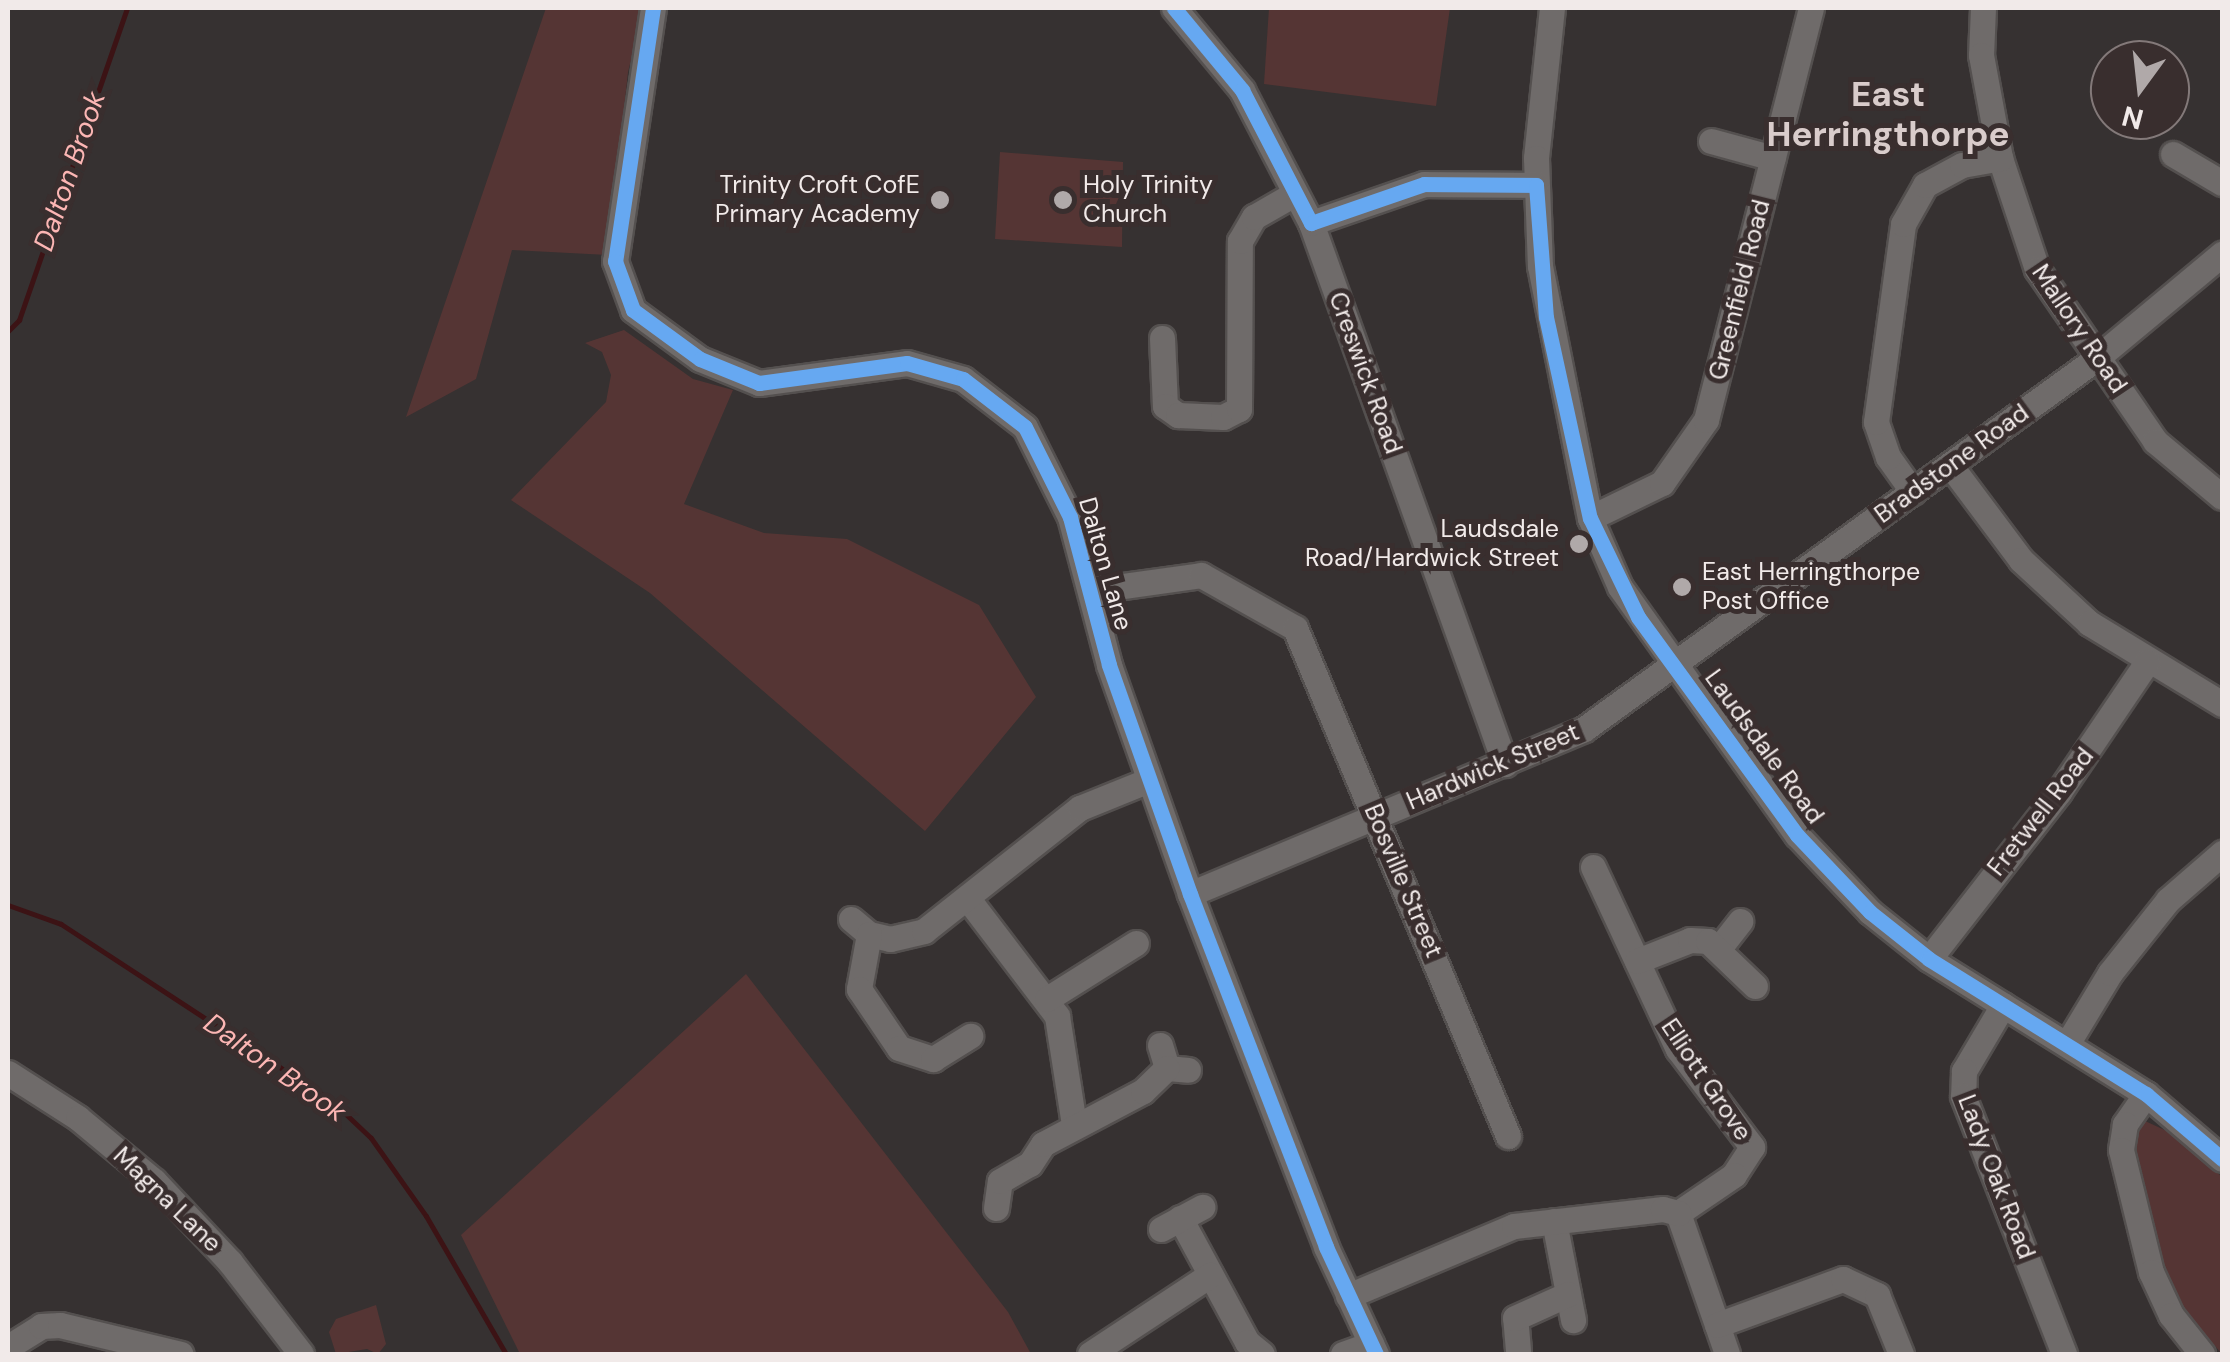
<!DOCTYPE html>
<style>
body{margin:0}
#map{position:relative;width:2230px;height:1362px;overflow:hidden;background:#363131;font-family:"DM Sans",sans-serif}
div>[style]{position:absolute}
.green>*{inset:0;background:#553534}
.stream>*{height:5px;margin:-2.5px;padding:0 2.5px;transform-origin:2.5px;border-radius:2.5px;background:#3c1315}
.roads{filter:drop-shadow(2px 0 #54504f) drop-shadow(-2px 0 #54504f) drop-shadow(0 2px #54504f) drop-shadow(0 -2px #54504f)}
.minor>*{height:25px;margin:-12.5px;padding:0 12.5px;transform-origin:12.5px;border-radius:12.5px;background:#6f6b6a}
.cycleway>*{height:15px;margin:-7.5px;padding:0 7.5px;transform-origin:7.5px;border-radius:7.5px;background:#66a8f1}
.dots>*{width:28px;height:28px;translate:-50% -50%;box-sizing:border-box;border:5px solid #392e2e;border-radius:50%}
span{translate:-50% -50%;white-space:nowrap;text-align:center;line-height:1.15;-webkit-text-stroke:10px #392e2e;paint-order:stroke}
.poi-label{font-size:25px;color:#f1eae9}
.right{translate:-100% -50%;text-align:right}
.left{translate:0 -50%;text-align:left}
.street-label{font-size:25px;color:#f1eae9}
.water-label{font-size:28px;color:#fcb6b4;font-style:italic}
.district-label{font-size:35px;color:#d9cccb;font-weight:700}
.frame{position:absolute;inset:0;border:10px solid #f1eae9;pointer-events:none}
.north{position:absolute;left:2090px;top:40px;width:100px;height:100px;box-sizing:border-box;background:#392e2e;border:2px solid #837979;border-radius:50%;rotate:195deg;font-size:28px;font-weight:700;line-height:40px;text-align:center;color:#f1eae9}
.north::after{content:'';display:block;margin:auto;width:35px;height:45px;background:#b0a9a9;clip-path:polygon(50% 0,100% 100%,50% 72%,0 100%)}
</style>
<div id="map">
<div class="green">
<div style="clip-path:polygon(546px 8px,644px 8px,628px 72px,608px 255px,512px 250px,476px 379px,406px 417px)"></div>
<div style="clip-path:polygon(1269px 8px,1450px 8px,1436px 106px,1264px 84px)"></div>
<div style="clip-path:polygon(1000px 152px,1123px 162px,1122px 247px,995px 239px)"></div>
<div style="clip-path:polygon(624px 330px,693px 379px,733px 390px,684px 504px,764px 533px,847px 539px,979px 605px,1036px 697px,925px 831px,650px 593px,511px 500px,606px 402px,611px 375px,602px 352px,585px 343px)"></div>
<div style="clip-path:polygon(746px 974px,1008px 1312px,1031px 1354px,520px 1354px,461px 1235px)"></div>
<div style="clip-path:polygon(2145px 1121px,2180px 1137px,2222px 1177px,2222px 1354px,2181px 1307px,2168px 1281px,2133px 1136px)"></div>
<div style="clip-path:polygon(376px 1305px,386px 1344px,378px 1354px,367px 1349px,336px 1354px,329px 1332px,336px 1319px)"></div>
</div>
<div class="stream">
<div style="left:8px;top:331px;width:16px;rotate:-45deg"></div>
<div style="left:19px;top:320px;width:330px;rotate:-70.9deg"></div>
<div style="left:8px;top:905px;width:56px;rotate:19.7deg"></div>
<div style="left:61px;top:924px;width:325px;rotate:33.2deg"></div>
<div style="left:333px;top:1102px;width:52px;rotate:43.5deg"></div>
<div style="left:371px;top:1138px;width:95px;rotate:54.8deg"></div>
<div style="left:426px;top:1216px;width:160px;rotate:59.9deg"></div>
</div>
<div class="roads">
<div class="minor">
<div style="left:653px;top:8px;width:256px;rotate:98.5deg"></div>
<div style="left:615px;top:261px;width:52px;rotate:69.8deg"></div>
<div style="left:633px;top:310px;width:83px;rotate:36.2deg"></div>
<div style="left:700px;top:359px;width:64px;rotate:22.1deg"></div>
<div style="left:759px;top:383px;width:149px;rotate:-7.7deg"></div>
<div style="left:907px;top:363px;width:58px;rotate:15.9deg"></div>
<div style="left:963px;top:379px;width:78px;rotate:37.7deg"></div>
<div style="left:1025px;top:427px;width:101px;rotate:63.4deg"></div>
<div style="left:1070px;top:517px;width:153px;rotate:75.2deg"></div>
<div style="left:1109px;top:665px;width:243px;rotate:70.5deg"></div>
<div style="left:1190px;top:894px;width:378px;rotate:68.9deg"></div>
<div style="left:1326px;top:1247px;width:118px;rotate:65deg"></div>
<div style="left:1174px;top:8px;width:107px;rotate:50.3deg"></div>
<div style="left:1242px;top:90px;width:150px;rotate:62.6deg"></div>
<div style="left:1311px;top:223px;width:575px;rotate:70.27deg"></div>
<div style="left:1552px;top:8px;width:151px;rotate:96.1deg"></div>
<div style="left:1536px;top:158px;width:108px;rotate:87.9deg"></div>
<div style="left:1540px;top:266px;width:257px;rotate:78.8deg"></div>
<div style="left:1590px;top:518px;width:75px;rotate:66.5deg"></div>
<div style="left:1620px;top:587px;width:305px;rotate:54.5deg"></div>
<div style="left:1797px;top:835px;width:106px;rotate:46.5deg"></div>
<div style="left:1870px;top:912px;width:75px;rotate:38.5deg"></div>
<div style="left:1929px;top:959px;width:256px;rotate:31.9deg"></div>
<div style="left:2146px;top:1094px;width:100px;rotate:40.5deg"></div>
<div style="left:1983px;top:8px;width:47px;rotate:92.4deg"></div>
<div style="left:1981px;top:55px;width:105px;rotate:79.5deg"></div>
<div style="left:2000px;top:158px;width:117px;rotate:71.6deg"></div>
<div style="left:2037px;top:269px;width:209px;rotate:55.5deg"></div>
<div style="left:2155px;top:441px;width:87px;rotate:39.9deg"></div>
<div style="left:1711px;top:141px;width:64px;rotate:15.3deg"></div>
<div style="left:2173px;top:154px;width:57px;rotate:30.6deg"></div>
<div style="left:1311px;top:223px;width:120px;rotate:-19deg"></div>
<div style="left:1424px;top:184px;width:112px;rotate:0.5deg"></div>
<div style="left:1162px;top:338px;width:68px;rotate:87.5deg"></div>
<div style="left:1165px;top:406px;width:16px;rotate:35deg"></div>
<div style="left:1178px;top:415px;width:45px;rotate:2.5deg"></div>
<div style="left:1223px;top:417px;width:18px;rotate:-27deg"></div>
<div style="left:1239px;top:409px;width:168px;rotate:-89.7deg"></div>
<div style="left:1240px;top:241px;width:28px;rotate:-60deg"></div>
<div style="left:1254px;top:217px;width:46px;rotate:-29.9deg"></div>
<div style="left:1950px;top:465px;width:119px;rotate:53.2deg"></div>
<div style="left:2021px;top:560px;width:93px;rotate:42.8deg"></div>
<div style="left:2089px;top:623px;width:156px;rotate:31.3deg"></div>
<div style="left:1913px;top:492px;width:43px;rotate:-125.5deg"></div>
<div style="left:1888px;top:457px;width:37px;rotate:-109deg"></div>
<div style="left:1876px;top:422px;width:200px;rotate:-82.2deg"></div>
<div style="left:1903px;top:224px;width:45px;rotate:-60.6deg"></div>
<div style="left:1925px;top:185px;width:42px;rotate:-28.4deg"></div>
<div style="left:1962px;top:165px;width:39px;rotate:-10deg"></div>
<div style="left:1590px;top:518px;width:80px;rotate:-25.9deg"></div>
<div style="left:1662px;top:483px;width:77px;rotate:-55.1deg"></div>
<div style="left:1706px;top:420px;width:425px;rotate:-75.7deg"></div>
<div style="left:1116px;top:587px;width:86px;rotate:-8deg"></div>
<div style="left:1201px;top:575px;width:108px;rotate:29.4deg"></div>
<div style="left:1295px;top:628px;width:551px;rotate:67.25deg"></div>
<div style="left:1593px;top:867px;width:201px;rotate:65deg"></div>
<div style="left:1678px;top:1049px;width:123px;rotate:52.9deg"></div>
<div style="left:1752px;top:1147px;width:33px;rotate:123deg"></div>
<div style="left:1734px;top:1175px;width:68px;rotate:145.8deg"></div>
<div style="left:1190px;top:894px;width:427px;rotate:-22.7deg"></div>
<div style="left:1584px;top:729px;width:633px;rotate:-35.87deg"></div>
<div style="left:2097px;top:358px;width:163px;rotate:-39.8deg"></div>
<div style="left:968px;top:899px;width:147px;rotate:52.7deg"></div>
<div style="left:1057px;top:1016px;width:110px;rotate:81.1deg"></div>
<div style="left:851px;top:919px;width:23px;rotate:40deg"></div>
<div style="left:869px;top:934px;width:22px;rotate:13deg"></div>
<div style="left:890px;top:939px;width:35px;rotate:-13deg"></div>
<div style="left:924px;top:931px;width:199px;rotate:-38.3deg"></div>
<div style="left:1080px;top:808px;width:74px;rotate:-22.1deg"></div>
<div style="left:869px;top:934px;width:56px;rotate:100.3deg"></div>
<div style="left:859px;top:989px;width:71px;rotate:55.9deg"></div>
<div style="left:899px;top:1048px;width:36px;rotate:18deg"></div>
<div style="left:933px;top:1059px;width:44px;rotate:-31.9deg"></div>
<div style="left:1720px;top:947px;width:33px;rotate:-52deg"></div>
<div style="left:1929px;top:959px;width:212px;rotate:-52.1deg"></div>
<div style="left:2059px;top:792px;width:157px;rotate:-55.9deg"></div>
<div style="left:1637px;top:961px;width:57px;rotate:-21.6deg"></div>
<div style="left:1690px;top:940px;width:18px;rotate:3deg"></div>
<div style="left:1708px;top:941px;width:65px;rotate:43.8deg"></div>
<div style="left:1047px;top:999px;width:105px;rotate:-32.2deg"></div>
<div style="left:2003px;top:1005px;width:77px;rotate:120.6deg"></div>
<div style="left:1964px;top:1071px;width:25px;rotate:92deg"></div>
<div style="left:1963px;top:1096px;width:277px;rotate:68.6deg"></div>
<div style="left:2067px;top:1044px;width:83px;rotate:-58.8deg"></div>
<div style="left:2110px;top:973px;width:93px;rotate:-51.5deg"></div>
<div style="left:2168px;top:900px;width:72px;rotate:-41deg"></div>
<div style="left:1160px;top:1045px;width:24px;rotate:73deg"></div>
<div style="left:1167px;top:1068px;width:21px;rotate:5deg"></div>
<div style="left:8px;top:1073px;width:83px;rotate:32.7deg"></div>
<div style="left:78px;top:1118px;width:99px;rotate:39.7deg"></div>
<div style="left:154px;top:1181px;width:111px;rotate:46.8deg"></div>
<div style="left:230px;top:1262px;width:116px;rotate:52.3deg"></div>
<div style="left:2146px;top:1094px;width:37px;rotate:125deg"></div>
<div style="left:2125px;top:1124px;width:26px;rotate:99deg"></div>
<div style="left:2121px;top:1150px;width:126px;rotate:76.2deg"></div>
<div style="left:2151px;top:1272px;width:47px;rotate:65.1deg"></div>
<div style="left:2171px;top:1315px;width:50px;rotate:51.5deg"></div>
<div style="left:996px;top:1208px;width:27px;rotate:-82deg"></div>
<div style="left:1000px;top:1181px;width:34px;rotate:-30deg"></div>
<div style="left:1030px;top:1164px;width:24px;rotate:-57deg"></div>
<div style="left:1043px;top:1144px;width:113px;rotate:-27.9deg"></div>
<div style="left:1143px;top:1091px;width:33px;rotate:-44deg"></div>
<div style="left:1678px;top:1213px;width:149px;rotate:70.8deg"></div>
<div style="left:1180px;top:1218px;width:141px;rotate:61.6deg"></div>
<div style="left:1247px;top:1342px;width:19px;rotate:39deg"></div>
<div style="left:1554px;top:1221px;width:101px;rotate:79.1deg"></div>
<div style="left:1161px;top:1229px;width:47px;rotate:-28.2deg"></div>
<div style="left:1348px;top:1296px;width:180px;rotate:-22.9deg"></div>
<div style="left:1514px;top:1226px;width:150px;rotate:-6.5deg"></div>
<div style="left:1663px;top:1209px;width:16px;rotate:15deg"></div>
<div style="left:1717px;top:1325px;width:134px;rotate:-20.1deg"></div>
<div style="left:1843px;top:1279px;width:38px;rotate:25deg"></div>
<div style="left:1877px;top:1295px;width:64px;rotate:67.9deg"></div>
<div style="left:8px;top:1347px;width:39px;rotate:-32deg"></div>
<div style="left:41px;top:1326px;width:19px;rotate:-3deg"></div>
<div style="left:60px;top:1325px;width:124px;rotate:13.5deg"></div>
<div style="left:1518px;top:1350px;width:32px;rotate:-95deg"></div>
<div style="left:1515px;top:1318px;width:58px;rotate:-24.4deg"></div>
<div style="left:1090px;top:1354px;width:144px;rotate:-33.4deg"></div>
<div style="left:1343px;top:1354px;width:30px;rotate:-20deg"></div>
</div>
</div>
<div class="cycleway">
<div style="left:653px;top:8px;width:256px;rotate:98.5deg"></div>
<div style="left:615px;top:261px;width:52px;rotate:69.8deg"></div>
<div style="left:633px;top:310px;width:83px;rotate:36.2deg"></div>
<div style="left:700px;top:359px;width:64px;rotate:22.1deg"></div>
<div style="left:759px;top:383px;width:149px;rotate:-7.7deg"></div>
<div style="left:907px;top:363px;width:58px;rotate:15.9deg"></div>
<div style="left:963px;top:379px;width:78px;rotate:37.7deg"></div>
<div style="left:1025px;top:427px;width:101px;rotate:63.4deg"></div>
<div style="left:1070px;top:517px;width:153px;rotate:75.2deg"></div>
<div style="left:1109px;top:665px;width:243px;rotate:70.5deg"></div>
<div style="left:1190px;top:894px;width:378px;rotate:68.9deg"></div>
<div style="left:1326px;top:1247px;width:118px;rotate:65deg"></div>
<div style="left:1174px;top:8px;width:107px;rotate:50.3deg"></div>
<div style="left:1242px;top:90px;width:150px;rotate:62.6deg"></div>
<div style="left:1311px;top:223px;width:120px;rotate:-19deg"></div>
<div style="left:1424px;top:184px;width:112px;rotate:0.5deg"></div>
<div style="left:1536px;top:185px;width:132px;rotate:85.7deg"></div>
<div style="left:1546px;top:317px;width:206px;rotate:77.7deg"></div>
<div style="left:1590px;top:518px;width:110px;rotate:64.1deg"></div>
<div style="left:1638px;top:617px;width:270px;rotate:53.9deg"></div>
<div style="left:1797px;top:835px;width:106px;rotate:46.5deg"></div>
<div style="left:1870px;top:912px;width:75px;rotate:38.5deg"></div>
<div style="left:1929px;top:959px;width:256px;rotate:31.9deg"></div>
<div style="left:2146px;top:1094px;width:100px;rotate:40.5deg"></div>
</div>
<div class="dots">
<div style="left:940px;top:200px;background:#b0a9a9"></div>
<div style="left:1063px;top:200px;background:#b0a9a9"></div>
<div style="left:1579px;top:544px;background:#b0a9a9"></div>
<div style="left:1682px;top:587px;background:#b0a9a9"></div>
</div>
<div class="poi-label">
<span class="right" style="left:920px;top:200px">Trinity Croft CofE<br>Primary Academy</span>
<span class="left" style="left:1083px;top:200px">Holy Trinity<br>Church</span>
<span class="right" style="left:1559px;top:544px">Laudsdale<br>Road/Hardwick Street</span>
<span class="left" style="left:1702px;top:587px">East Herringthorpe<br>Post Office</span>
</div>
<div class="street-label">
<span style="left:1740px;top:290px;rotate:-76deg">Greenfield Road</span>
<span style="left:2079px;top:329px;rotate:56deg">Mallory Road</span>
<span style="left:1365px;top:373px;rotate:70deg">Creswick Road</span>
<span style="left:1952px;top:464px;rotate:-36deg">Bradstone Road</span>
<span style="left:1105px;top:564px;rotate:74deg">Dalton Lane</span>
<span style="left:1764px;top:747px;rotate:54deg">Laudsdale Road</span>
<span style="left:1493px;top:767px;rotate:-23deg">Hardwick Street</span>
<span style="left:2041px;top:812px;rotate:-52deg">Fretwell Road</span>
<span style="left:1403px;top:881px;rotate:67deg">Bosville Street</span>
<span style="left:1706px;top:1080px;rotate:56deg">Elliott Grove</span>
<span style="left:1996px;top:1177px;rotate:69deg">Lady Oak Road</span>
<span style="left:167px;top:1200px;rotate:44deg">Magna Lane</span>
</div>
<div class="water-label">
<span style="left:70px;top:171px;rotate:-71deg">Dalton Brook</span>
<span style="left:275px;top:1068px;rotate:35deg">Dalton Brook</span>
</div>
<div class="district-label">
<span style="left:1888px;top:114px">East<br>Herringthorpe</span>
</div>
<div class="frame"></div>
<div class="north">N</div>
</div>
